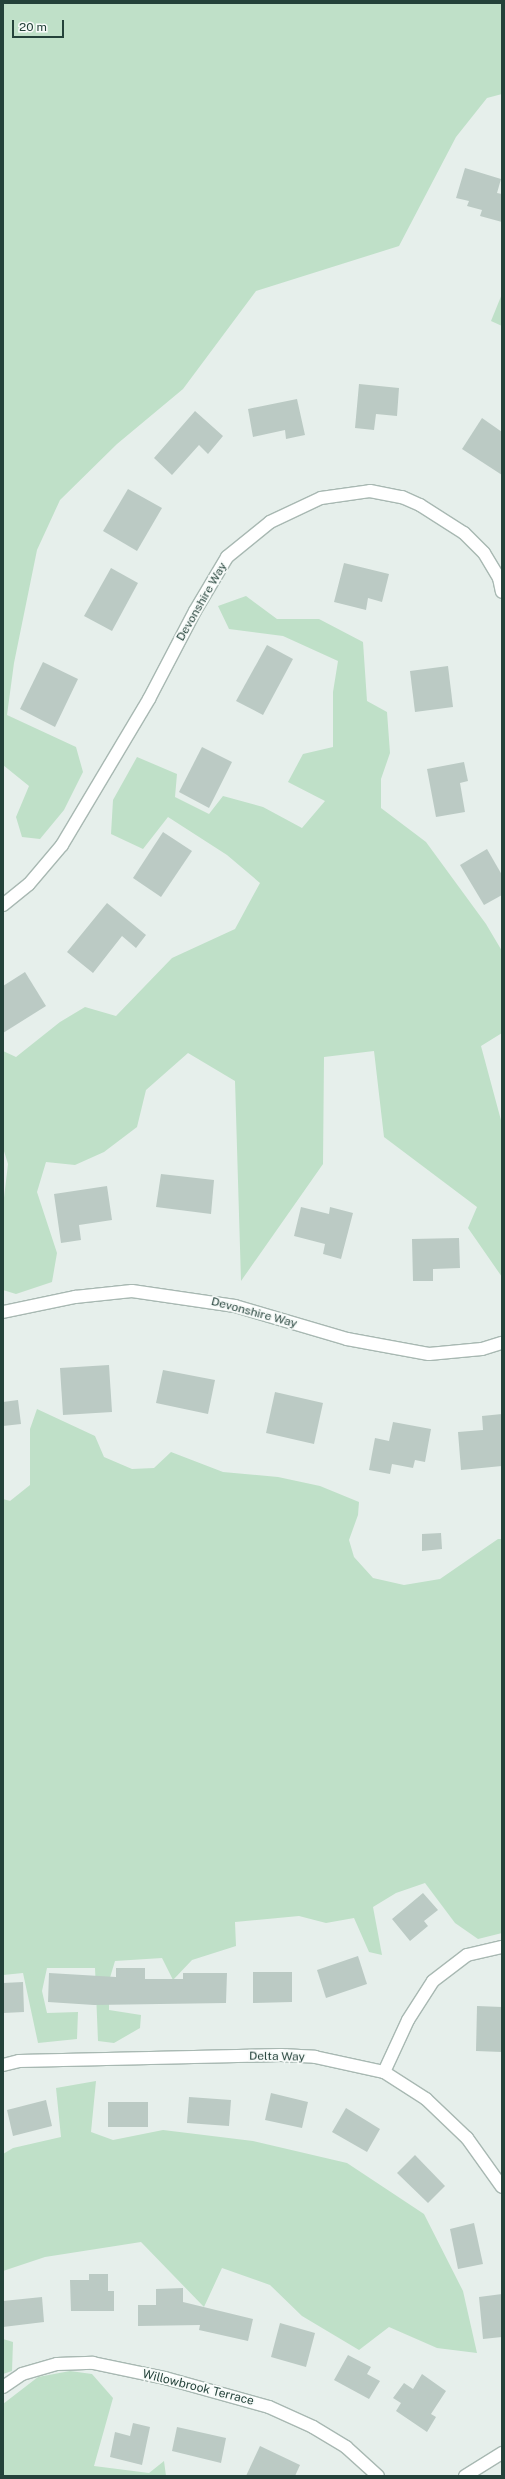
<!DOCTYPE html>
<style>
body{margin:0}
#map{position:relative;width:505px;height:2479px;overflow:hidden;background:#e6efeb;font-family:"Public Sans",sans-serif}
div>[style]{position:absolute}
.green>*{inset:0;background:#bfe0c8}
.building>*{inset:0;background:#bbcac4}
.roads{filter:drop-shadow(1px 0 #a8b8b2) drop-shadow(-1px 0 #a8b8b2) drop-shadow(0 1px #a8b8b2) drop-shadow(0 -1px #a8b8b2)}
.minor>*{height:12px;margin:-6px;padding:0 6px;transform-origin:6px;border-radius:6px;background:#fff}
span{translate:-50% -50%;white-space:nowrap;text-align:center;line-height:1.15;-webkit-text-stroke:3.5px #f7fbf9;paint-order:stroke}
.street-label{font-size:12px;color:#24423a}
.frame{position:absolute;inset:0;border:4px solid #24423a;pointer-events:none}
.scale{position:absolute;left:12px;top:20px;width:52px;height:18px;box-sizing:border-box;border:2px solid #24423a;border-top:0;padding-left:5px;font-size:12px;line-height:14px;white-space:nowrap;color:#24423a;-webkit-text-stroke:3px #f7fbf9;paint-order:stroke}
</style>
<div id="map">
<div class="green">
<div style="clip-path:polygon(3px 3px,502px 3px,502px 94px,487px 98px,456px 137px,399px 246px,256px 291px,183px 389px,117px 444px,60px 500px,37px 550px,14px 663px,7px 715px,76px 747px,83px 772px,64px 810px,40px 839px,22px 837px,16px 817px,29px 786px,3px 765px)"></div>
<div style="clip-path:polygon(502px 294px,502px 326px,491px 321px)"></div>
<div style="clip-path:polygon(246px 596px,277px 619px,319px 619px,363px 642px,367px 701px,387px 712px,390px 753px,381px 779px,381px 808px,426px 842px,486px 924px,502px 951px,502px 1033px,481px 1046px,502px 1124px,502px 1277px,468px 1228px,477px 1207px,384px 1137px,374px 1051px,324px 1057px,323px 1164px,241px 1281px,235px 1081px,188px 1053px,146px 1090px,137px 1127px,104px 1152px,75px 1165px,46px 1162px,37px 1192px,57px 1253px,52px 1282px,16px 1294px,3px 1290px,3px 1206px,8px 1164px,3px 1148px,3px 1051px,16px 1057px,60px 1022px,85px 1007px,116px 1016px,172px 958px,235px 929px,260px 883px,227px 855px,168px 817px,143px 849px,111px 834px,113px 800px,137px 757px,177px 774px,175px 797px,209px 814px,223px 796px,263px 807px,302px 828px,325px 801px,288px 782px,303px 754px,333px 747px,333px 692px,338px 661px,283px 636px,229px 629px,218px 606px)"></div>
<div style="clip-path:polygon(37px 1409px,95px 1436px,104px 1457px,132px 1469px,154px 1468px,171px 1452px,223px 1472px,278px 1477px,320px 1486px,359px 1502px,358px 1515px,349px 1540px,354px 1557px,373px 1578px,404px 1585px,440px 1579px,498px 1539px,502px 1539px,502px 1933px,478px 1939px,455px 1923px,425px 1883px,396px 1893px,373px 1907px,382px 1955px,369px 1952px,354px 1918px,326px 1923px,299px 1916px,235px 1922px,236px 1946px,192px 1960px,173px 1980px,162px 1958px,115px 1961px,109px 1981px,109px 2010px,141px 2015px,140px 2028px,114px 2043px,98px 2041px,95px 1968px,47px 1968px,42px 1991px,47px 2013px,78px 2012px,77px 2039px,38px 2043px,23px 1973px,3px 1975px,3px 1499px,10px 1501px,30px 1485px,30px 1429px)"></div>
<div style="clip-path:polygon(96px 2081px,91px 2132px,113px 2140px,163px 2130px,253px 2141px,347px 2163px,424px 2214px,463px 2291px,477px 2353px,437px 2348px,389px 2327px,359px 2350px,302px 2316px,270px 2285px,222px 2268px,204px 2307px,141px 2242px,45px 2257px,3px 2271px,3px 2154px,13px 2148px,61px 2137px,56px 2088px)"></div>
<div style="clip-path:polygon(3px 2339px,13px 2342px,12px 2371px,3px 2374px)"></div>
<div style="clip-path:polygon(70px 2371px,92px 2374px,113px 2398px,94px 2466px,149px 2473px,164px 2461px,166px 2476px,3px 2476px,3px 2404px,38px 2377px)"></div>
</div>
<div class="building">
<div style="clip-path:polygon(465px 168px,501px 179px,497px 193px,502px 194px,502px 222px,480px 216px,482px 210px,467px 206px,469px 201px,456px 198px)"></div>
<div style="clip-path:polygon(359px 384px,399px 388px,397px 416px,376px 414px,374px 430px,355px 428px)"></div>
<div style="clip-path:polygon(297px 399px,305px 435px,286px 439px,285px 430px,253px 437px,248px 409px)"></div>
<div style="clip-path:polygon(195px 411px,223px 436px,208px 454px,199px 445px,172px 475px,154px 458px)"></div>
<div style="clip-path:polygon(482px 418px,502px 432px,502px 475px,462px 449px)"></div>
<div style="clip-path:polygon(128px 489px,162px 508px,137px 551px,103px 531px)"></div>
<div style="clip-path:polygon(344px 563px,389px 574px,382px 602px,368px 598px,366px 610px,334px 602px)"></div>
<div style="clip-path:polygon(111px 568px,138px 583px,112px 631px,84px 616px)"></div>
<div style="clip-path:polygon(267px 645px,293px 659px,263px 715px,236px 701px)"></div>
<div style="clip-path:polygon(43px 662px,78px 679px,55px 727px,20px 709px)"></div>
<div style="clip-path:polygon(448px 666px,453px 707px,415px 712px,410px 671px)"></div>
<div style="clip-path:polygon(202px 747px,232px 762px,209px 808px,179px 792px)"></div>
<div style="clip-path:polygon(464px 762px,468px 781px,460px 783px,465px 812px,436px 817px,427px 769px)"></div>
<div style="clip-path:polygon(163px 832px,192px 851px,161px 897px,133px 878px)"></div>
<div style="clip-path:polygon(487px 849px,502px 875px,502px 895px,484px 905px,460px 865px)"></div>
<div style="clip-path:polygon(107px 903px,146px 935px,136px 948px,122px 936px,93px 973px,67px 952px)"></div>
<div style="clip-path:polygon(25px 972px,46px 1006px,3px 1033px,3px 986px)"></div>
<div style="clip-path:polygon(161px 1174px,214px 1180px,211px 1214px,156px 1207px)"></div>
<div style="clip-path:polygon(107px 1186px,112px 1220px,79px 1225px,81px 1240px,61px 1243px,54px 1194px)"></div>
<div style="clip-path:polygon(301px 1207px,329px 1214px,330px 1207px,353px 1213px,341px 1259px,323px 1254px,325px 1244px,294px 1236px)"></div>
<div style="clip-path:polygon(459px 1238px,460px 1268px,433px 1269px,433px 1281px,413px 1281px,412px 1239px)"></div>
<div style="clip-path:polygon(109px 1365px,112px 1412px,63px 1415px,60px 1368px)"></div>
<div style="clip-path:polygon(163px 1370px,215px 1380px,208px 1414px,156px 1403px)"></div>
<div style="clip-path:polygon(275px 1392px,323px 1403px,314px 1444px,266px 1433px)"></div>
<div style="clip-path:polygon(18px 1400px,21px 1424px,3px 1426px,3px 1402px)"></div>
<div style="clip-path:polygon(502px 1414px,502px 1466px,461px 1470px,458px 1432px,483px 1430px,482px 1416px)"></div>
<div style="clip-path:polygon(393px 1422px,431px 1429px,425px 1462px,415px 1460px,413px 1468px,392px 1464px,390px 1474px,369px 1470px,375px 1438px,389px 1441px)"></div>
<div style="clip-path:polygon(441px 1533px,442px 1549px,422px 1551px,422px 1534px)"></div>
<div style="clip-path:polygon(423px 1893px,438px 1910px,424px 1921px,428px 1926px,410px 1941px,392px 1919px)"></div>
<div style="clip-path:polygon(358px 1956px,367px 1984px,326px 1998px,317px 1970px)"></div>
<div style="clip-path:polygon(116px 1968px,145px 1968px,145px 1979px,183px 1979px,183px 1973px,227px 1973px,226px 2003px,94px 2005px,48px 2002px,49px 1973px,116px 1977px)"></div>
<div style="clip-path:polygon(253px 1972px,292px 1972px,292px 2002px,253px 2003px)"></div>
<div style="clip-path:polygon(23px 1982px,24px 2012px,3px 2013px,3px 1983px)"></div>
<div style="clip-path:polygon(477px 2006px,502px 2007px,502px 2052px,476px 2051px)"></div>
<div style="clip-path:polygon(271px 2093px,308px 2102px,302px 2128px,265px 2120px)"></div>
<div style="clip-path:polygon(189px 2097px,231px 2100px,229px 2126px,187px 2123px)"></div>
<div style="clip-path:polygon(46px 2100px,52px 2126px,13px 2136px,7px 2110px)"></div>
<div style="clip-path:polygon(108px 2102px,148px 2102px,148px 2127px,108px 2127px)"></div>
<div style="clip-path:polygon(346px 2108px,380px 2129px,367px 2152px,332px 2132px)"></div>
<div style="clip-path:polygon(415px 2155px,445px 2186px,428px 2203px,397px 2173px)"></div>
<div style="clip-path:polygon(474px 2223px,483px 2264px,458px 2269px,450px 2229px)"></div>
<div style="clip-path:polygon(89px 2274px,108px 2274px,108px 2291px,114px 2291px,114px 2311px,71px 2311px,70px 2280px,89px 2280px)"></div>
<div style="clip-path:polygon(183px 2288px,183px 2302px,253px 2319px,248px 2341px,199px 2330px,200px 2325px,138px 2326px,138px 2305px,156px 2305px,156px 2289px)"></div>
<div style="clip-path:polygon(502px 2294px,502px 2337px,483px 2339px,479px 2297px)"></div>
<div style="clip-path:polygon(42px 2297px,44px 2322px,3px 2327px,3px 2301px)"></div>
<div style="clip-path:polygon(280px 2323px,315px 2333px,306px 2367px,271px 2357px)"></div>
<div style="clip-path:polygon(348px 2355px,371px 2367px,367px 2374px,380px 2381px,369px 2399px,334px 2380px)"></div>
<div style="clip-path:polygon(422px 2374px,446px 2391px,431px 2414px,436px 2417px,427px 2432px,396px 2411px,401px 2403px,393px 2398px,404px 2383px,413px 2389px)"></div>
<div style="clip-path:polygon(133px 2423px,150px 2427px,142px 2465px,110px 2457px,115px 2432px,130px 2436px)"></div>
<div style="clip-path:polygon(177px 2427px,226px 2438px,221px 2463px,172px 2451px)"></div>
<div style="clip-path:polygon(260px 2446px,300px 2465px,295px 2476px,246px 2476px)"></div>
</div>
<div class="roads">
<div class="minor">
<div style="left:3px;top:905px;width:33px;rotate:-39deg"></div>
<div style="left:29px;top:884px;width:51px;rotate:-49.8deg"></div>
<div style="left:62px;top:845px;width:170px;rotate:-59.2deg"></div>
<div style="left:149px;top:699px;width:99px;rotate:-62.4deg"></div>
<div style="left:195px;top:611px;width:63px;rotate:-59.3deg"></div>
<div style="left:227px;top:557px;width:55px;rotate:-39.1deg"></div>
<div style="left:270px;top:522px;width:56px;rotate:-25.2deg"></div>
<div style="left:321px;top:498px;width:49px;rotate:-8.1deg"></div>
<div style="left:370px;top:491px;width:33px;rotate:11deg"></div>
<div style="left:402px;top:497px;width:20px;rotate:24deg"></div>
<div style="left:420px;top:505px;width:52px;rotate:32.5deg"></div>
<div style="left:464px;top:533px;width:28px;rotate:45deg"></div>
<div style="left:484px;top:553px;width:29px;rotate:59deg"></div>
<div style="left:499px;top:578px;width:14px;rotate:78deg"></div>
<div style="left:3px;top:1312px;width:74px;rotate:-11.8deg"></div>
<div style="left:75px;top:1297px;width:57px;rotate:-6deg"></div>
<div style="left:132px;top:1291px;width:104px;rotate:8.3deg"></div>
<div style="left:235px;top:1306px;width:117px;rotate:16.4deg"></div>
<div style="left:347px;top:1339px;width:83px;rotate:10.4deg"></div>
<div style="left:429px;top:1354px;width:53px;rotate:-5.4deg"></div>
<div style="left:482px;top:1349px;width:21px;rotate:-17deg"></div>
<div style="left:3px;top:2065px;width:16px;rotate:-14deg"></div>
<div style="left:19px;top:2061px;width:262px;rotate:-1.3deg"></div>
<div style="left:281px;top:2055px;width:34px;rotate:3deg"></div>
<div style="left:315px;top:2057px;width:71px;rotate:12.3deg"></div>
<div style="left:384px;top:2072px;width:50px;rotate:32.7deg"></div>
<div style="left:426px;top:2099px;width:57px;rotate:43.6deg"></div>
<div style="left:467px;top:2138px;width:60px;rotate:54.5deg"></div>
<div style="left:384px;top:2072px;width:57px;rotate:-65.2deg"></div>
<div style="left:408px;top:2020px;width:46px;rotate:-57.3deg"></div>
<div style="left:433px;top:1981px;width:43px;rotate:-37.4deg"></div>
<div style="left:467px;top:1955px;width:36px;rotate:-13deg"></div>
<div style="left:3px;top:2387px;width:23px;rotate:-34deg"></div>
<div style="left:22px;top:2374px;width:36px;rotate:-16deg"></div>
<div style="left:57px;top:2364px;width:36px;rotate:-2deg"></div>
<div style="left:93px;top:2363px;width:74px;rotate:11.8deg"></div>
<div style="left:165px;top:2378px;width:108px;rotate:15.6deg"></div>
<div style="left:269px;top:2407px;width:48px;rotate:24.4deg"></div>
<div style="left:313px;top:2427px;width:39px;rotate:31deg"></div>
<div style="left:346px;top:2447px;width:43px;rotate:42.2deg"></div>
<div style="left:465px;top:2476px;width:44px;rotate:-31.9deg"></div>
</div>
</div>
<div class="street-label">
<span style="left:202px;top:602px;rotate:-60deg">Devonshire Way</span>
<span style="left:254px;top:1313px;rotate:15deg">Devonshire Way</span>
<span style="left:277px;top:2057px;rotate:1deg">Delta Way</span>
<span style="left:198px;top:2388px;rotate:14deg">Willowbrook Terrace</span>
</div>
<div class="frame"></div>
<div class="scale">20 m</div>
</div>
